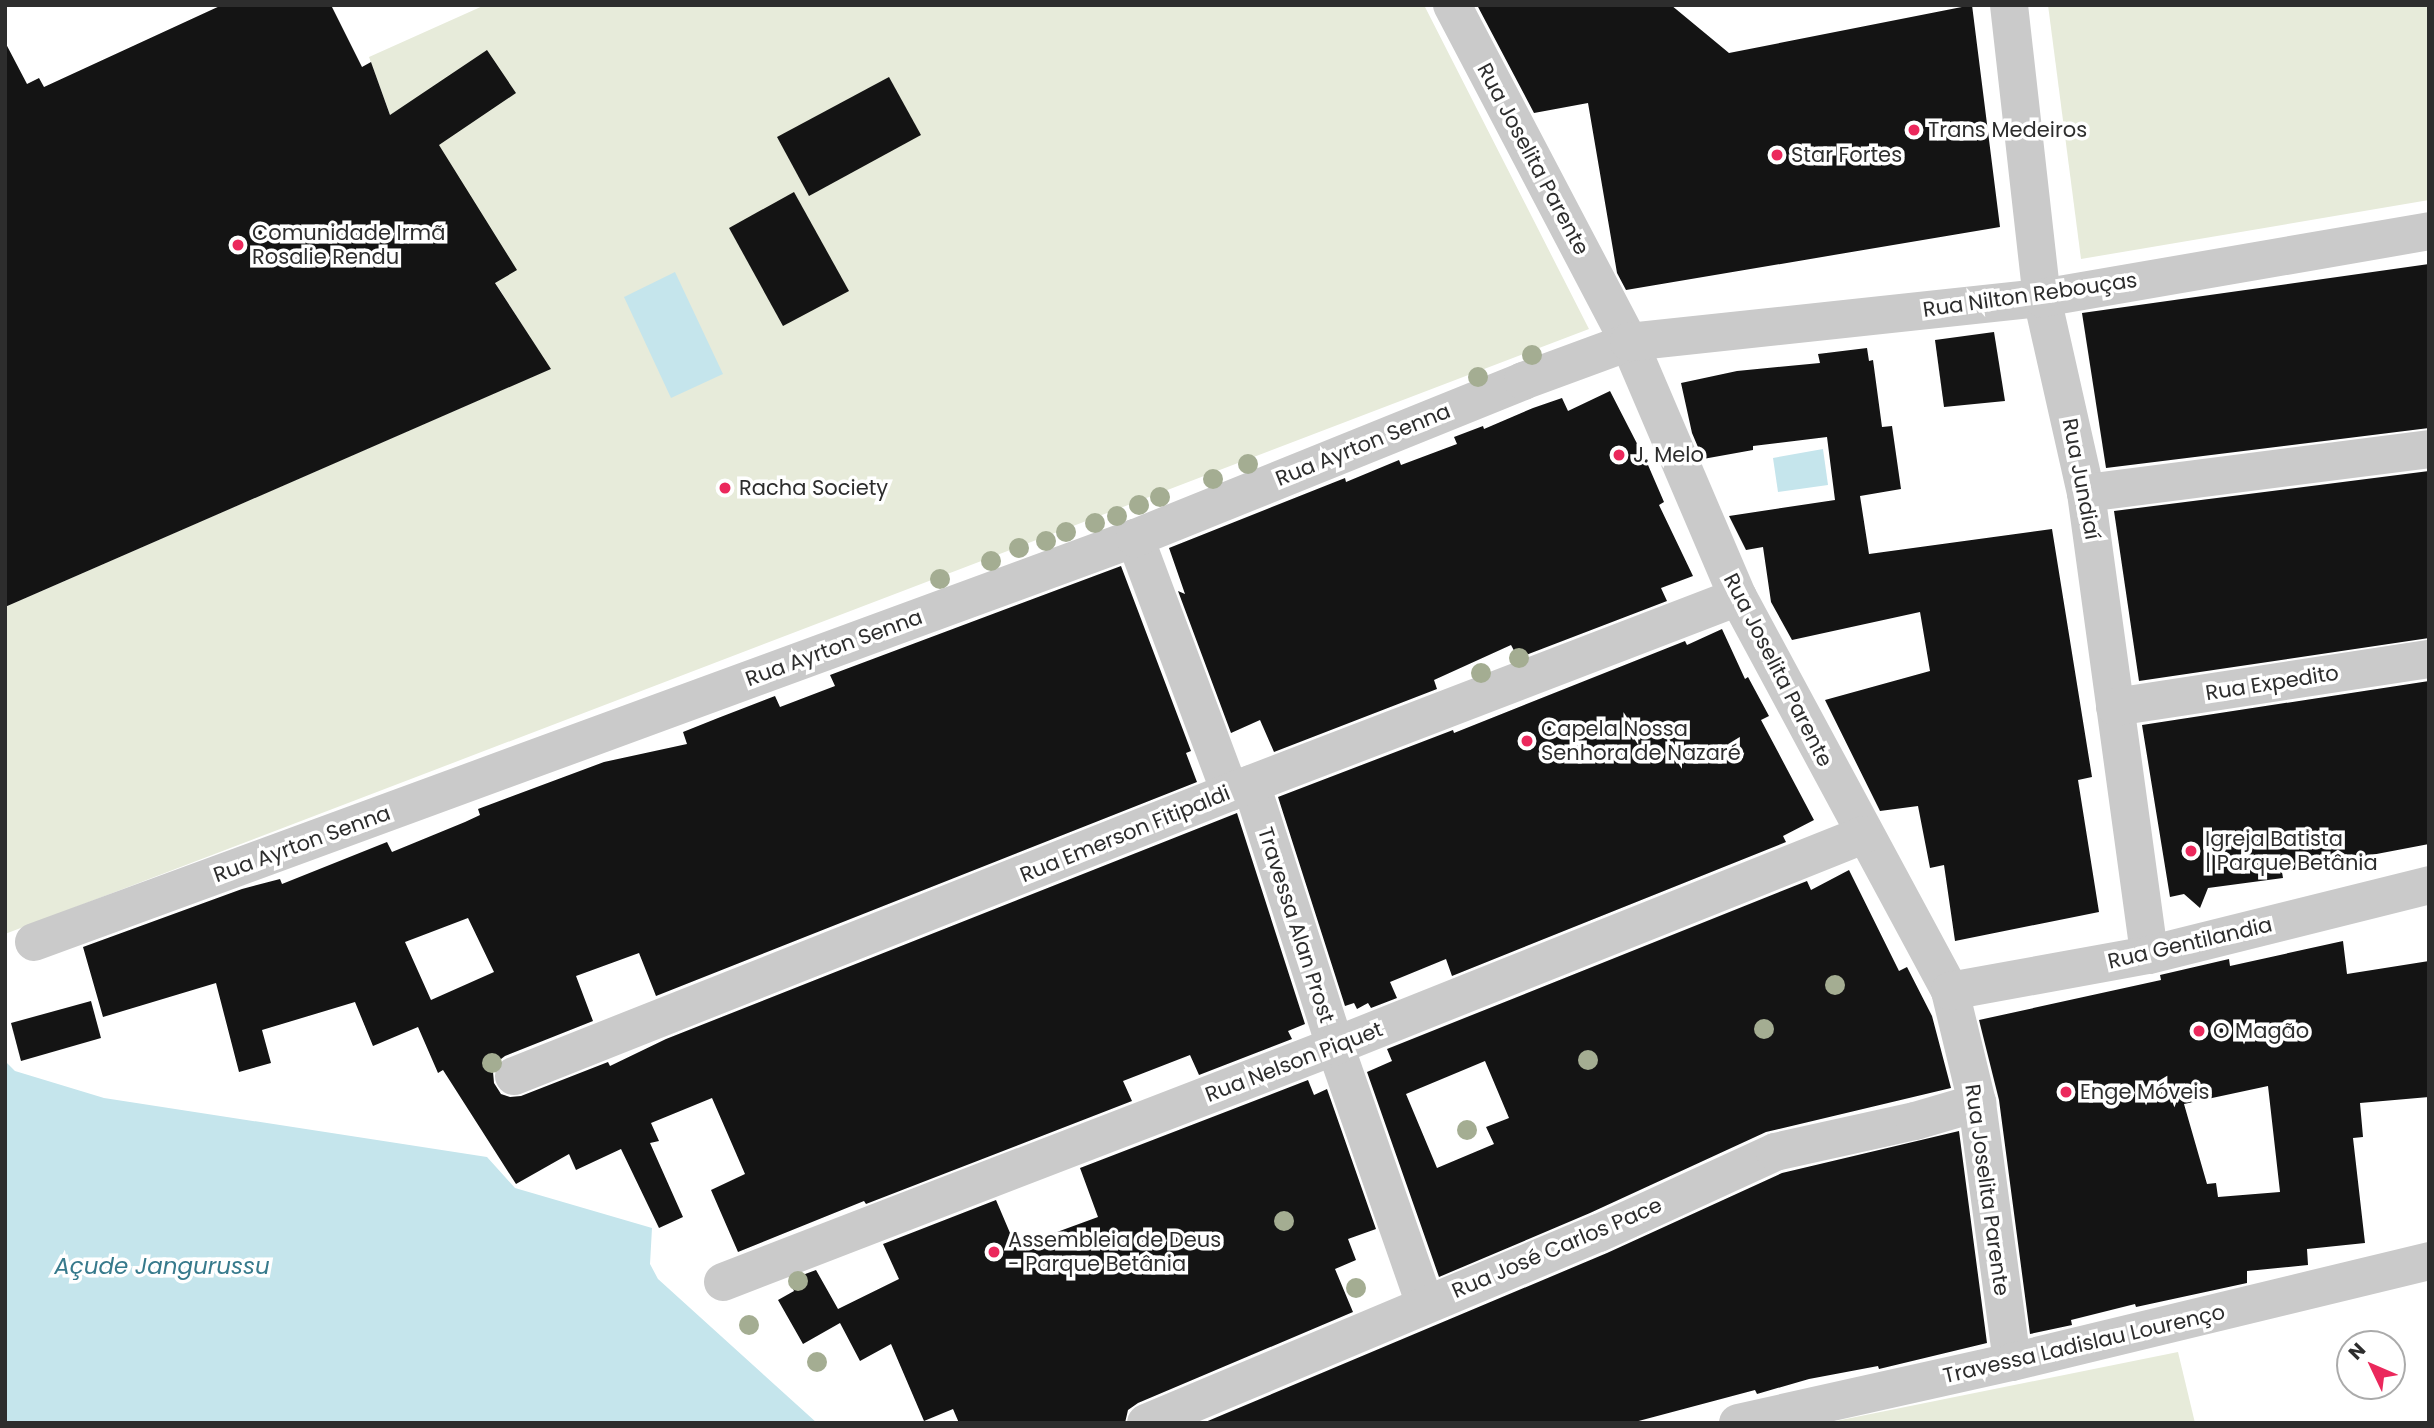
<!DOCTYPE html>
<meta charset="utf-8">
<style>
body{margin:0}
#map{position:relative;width:2434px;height:1428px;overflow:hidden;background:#fff;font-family:Poppins,sans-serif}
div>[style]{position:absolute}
.green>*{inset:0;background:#e7ebda}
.water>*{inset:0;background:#c5e5ec}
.building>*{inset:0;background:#141414}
.minor>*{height:38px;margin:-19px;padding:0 19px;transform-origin:19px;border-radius:19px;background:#cacaca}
.trees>*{width:20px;height:20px;margin:-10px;border-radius:50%;background:#a4ad92}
.dots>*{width:19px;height:19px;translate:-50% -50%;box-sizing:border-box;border:4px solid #fff;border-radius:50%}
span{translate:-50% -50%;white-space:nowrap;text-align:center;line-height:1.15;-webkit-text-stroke:7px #fff;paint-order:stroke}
.poi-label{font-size:21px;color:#2d2d2d}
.left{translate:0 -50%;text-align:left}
.street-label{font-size:21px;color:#2d2d2d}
.water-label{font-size:23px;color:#377a8c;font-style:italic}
.frame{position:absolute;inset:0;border:7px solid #2d2d2d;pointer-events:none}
.north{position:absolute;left:2336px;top:1330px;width:70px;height:70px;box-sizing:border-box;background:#fff;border:2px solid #ababab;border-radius:50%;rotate:314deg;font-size:19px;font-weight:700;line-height:28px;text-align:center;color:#2d2d2d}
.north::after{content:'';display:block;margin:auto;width:24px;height:32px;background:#eb285c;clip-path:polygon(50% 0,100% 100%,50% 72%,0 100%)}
</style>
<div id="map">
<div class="green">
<div style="clip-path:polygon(485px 5px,1424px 5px,1589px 329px,5px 934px,5px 607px,550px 369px,392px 120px,369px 57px)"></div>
<div style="clip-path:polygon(2048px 5px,2429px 5px,2429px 200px,2081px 259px)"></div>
<div style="clip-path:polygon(2178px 1352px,2195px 1423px,1826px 1423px)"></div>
</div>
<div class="water">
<div style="clip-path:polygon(675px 272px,723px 374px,671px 398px,624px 297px)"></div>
<div style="clip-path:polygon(1823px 449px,1828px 485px,1778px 492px,1773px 458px)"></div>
<div style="clip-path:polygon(5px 1061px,15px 1071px,104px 1098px,487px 1157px,515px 1188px,652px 1228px,650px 1264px,658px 1279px,817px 1423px,5px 1423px)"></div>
</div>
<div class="building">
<div style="clip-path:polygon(222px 5px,331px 5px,362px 67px,371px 62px,390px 115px,487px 50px,516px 93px,439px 145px,517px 270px,495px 283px,551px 369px,5px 607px,5px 42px,27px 84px,39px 78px,44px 87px)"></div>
<div style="clip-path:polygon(1477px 5px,1671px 5px,1729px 53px,1972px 5px,2000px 227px,1626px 290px,1617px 273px,1588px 103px,1534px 113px)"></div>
<div style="clip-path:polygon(889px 77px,921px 135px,809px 196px,777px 137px)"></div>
<div style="clip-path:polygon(794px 192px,849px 291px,783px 326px,729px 228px)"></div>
<div style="clip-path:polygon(2429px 264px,2429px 428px,2106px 468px,2082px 313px)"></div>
<div style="clip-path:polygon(1994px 332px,2005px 401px,1944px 407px,1935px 340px)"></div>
<div style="clip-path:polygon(1867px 348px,1869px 361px,1873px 360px,1882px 427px,1892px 426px,1901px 489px,1860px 496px,1869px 554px,2052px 529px,2092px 777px,2078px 780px,2099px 912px,1955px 941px,1944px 865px,1930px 868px,1918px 806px,1880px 811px,1825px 700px,1930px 671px,1920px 612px,1792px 640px,1771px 602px,1763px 547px,1746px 550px,1729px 516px,1835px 500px,1827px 437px,1753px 446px,1753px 450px,1703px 459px,1692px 433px,1681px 383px,1737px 371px,1820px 363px,1818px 354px)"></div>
<div style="clip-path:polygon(1610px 391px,1648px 465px,1664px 502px,1659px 505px,1693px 576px,1661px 588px,1667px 601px,1518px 658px,1511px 645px,1434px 680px,1437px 689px,1274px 752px,1260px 720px,1231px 733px,1178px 591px,1185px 594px,1169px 548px,1345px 478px,1346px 482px,1399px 460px,1401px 465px,1457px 444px,1454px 437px,1483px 426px,1484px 429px,1533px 408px,1562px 398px,1568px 411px)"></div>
<div style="clip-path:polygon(2429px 471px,2429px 638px,2139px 681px,2114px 511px)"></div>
<div style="clip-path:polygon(evenodd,1121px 566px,1191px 751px,1186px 753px,1197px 782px,656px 996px,639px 953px,576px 976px,593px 1021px,505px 1056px,497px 1062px,493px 1072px,494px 1083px,501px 1094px,510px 1097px,521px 1096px,608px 1062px,610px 1066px,666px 1039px,1237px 813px,1305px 1024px,1288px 1031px,1292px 1039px,1199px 1075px,1190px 1055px,1123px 1081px,1132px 1101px,866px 1204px,864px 1201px,738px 1252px,711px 1190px,745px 1174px,712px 1098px,651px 1123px,659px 1141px,650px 1143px,683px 1217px,659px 1228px,621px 1149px,576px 1170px,569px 1154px,516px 1184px,443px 1070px,438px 1073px,418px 1027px,373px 1046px,355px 1002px,262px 1030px,271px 1063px,239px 1072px,216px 983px,103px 1017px,83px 947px,242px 889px,280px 879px,282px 884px,387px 842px,392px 852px,465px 822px,480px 815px,478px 809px,604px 762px,687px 744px,683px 732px,718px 718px,775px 696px,780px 707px,835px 686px,830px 675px,1121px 566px,468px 918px,494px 972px,431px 1000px,405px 942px,468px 918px)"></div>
<div style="clip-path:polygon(1722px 629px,1745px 679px,1748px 677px,1769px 716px,1761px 720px,1814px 820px,1783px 836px,1786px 842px,1452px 976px,1446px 959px,1390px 982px,1397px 998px,1371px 1008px,1368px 1003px,1357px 1009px,1354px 1003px,1345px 1006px,1278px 797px,1453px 730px,1454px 733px,1685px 641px,1687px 645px)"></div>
<div style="clip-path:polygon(2429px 681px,2429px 844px,2282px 872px,2283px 878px,2208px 888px,2200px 908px,2184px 894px,2170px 897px,2142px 725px)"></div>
<div style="clip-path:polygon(evenodd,1849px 870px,1899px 971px,1907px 967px,1932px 1016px,1951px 1088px,1766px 1132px,1590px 1213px,1439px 1277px,1367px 1072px,1392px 1061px,1387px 1049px,1807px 881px,1811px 890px,1849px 870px,1485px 1061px,1509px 1118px,1486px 1127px,1494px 1144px,1437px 1168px,1406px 1094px,1485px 1061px)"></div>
<div style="clip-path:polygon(evenodd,2343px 941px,2347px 974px,2429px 961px,2429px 1097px,2360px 1103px,2363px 1137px,2353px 1138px,2365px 1243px,2307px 1249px,2308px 1265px,2247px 1271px,2247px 1283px,2136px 1307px,2135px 1304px,2071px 1320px,2072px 1325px,2030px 1334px,1999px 1100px,1979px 1020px,2161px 980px,2160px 975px,2229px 959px,2230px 966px,2343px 941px,2268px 1086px,2280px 1192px,2218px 1197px,2216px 1183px,2207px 1184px,2184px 1104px,2268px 1086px)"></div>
<div style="clip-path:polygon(91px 1001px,101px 1038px,21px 1061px,11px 1023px)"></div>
<div style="clip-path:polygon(1308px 1080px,1314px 1095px,1327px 1089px,1376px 1229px,1348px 1239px,1356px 1260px,1335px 1269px,1353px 1312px,1138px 1403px,1128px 1410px,1125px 1423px,959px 1423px,953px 1409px,924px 1421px,891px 1344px,860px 1361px,840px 1323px,803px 1344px,778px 1300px,794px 1291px,789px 1280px,816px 1270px,838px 1309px,899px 1279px,883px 1244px,996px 1200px,1016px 1247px,1098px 1217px,1080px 1168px)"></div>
<div style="clip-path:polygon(1959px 1131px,1987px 1343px,1879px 1369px,1878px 1366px,1809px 1379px,1757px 1394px,1755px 1390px,1631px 1423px,1203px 1423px,1607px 1253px,1782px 1173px)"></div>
</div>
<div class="minor">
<div style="left:1452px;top:5px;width:381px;rotate:62.3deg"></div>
<div style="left:1629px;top:342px;width:277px;rotate:66.9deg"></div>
<div style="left:1738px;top:597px;width:447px;rotate:61.7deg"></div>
<div style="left:1950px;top:991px;width:115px;rotate:76.4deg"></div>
<div style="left:1977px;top:1103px;width:261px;rotate:82.3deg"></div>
<div style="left:2009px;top:5px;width:295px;rotate:83.6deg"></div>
<div style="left:2042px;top:298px;width:200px;rotate:77.3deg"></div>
<div style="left:2086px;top:493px;width:466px;rotate:82.2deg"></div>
<div style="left:2086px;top:493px;width:346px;rotate:-7.3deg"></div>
<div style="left:1135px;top:538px;width:271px;rotate:69.5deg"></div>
<div style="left:2115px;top:707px;width:318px;rotate:-8.7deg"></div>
<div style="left:1251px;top:784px;width:275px;rotate:72.2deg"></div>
<div style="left:1335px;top:1046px;width:273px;rotate:70.8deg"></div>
<div style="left:34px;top:942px;width:1173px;rotate:-20.15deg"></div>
<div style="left:1135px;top:538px;width:419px;rotate:-22deg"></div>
<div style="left:1523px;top:381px;width:113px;rotate:-20.2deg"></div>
<div style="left:1629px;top:342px;width:415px;rotate:-6.1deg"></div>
<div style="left:2042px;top:298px;width:393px;rotate:-9.8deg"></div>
<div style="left:1950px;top:991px;width:202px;rotate:-10.3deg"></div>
<div style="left:2149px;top:955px;width:289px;rotate:-14deg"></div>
<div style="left:514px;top:1076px;width:770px;rotate:-21.64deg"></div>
<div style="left:1230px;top:792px;width:544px;rotate:-21deg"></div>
<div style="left:723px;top:1282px;width:656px;rotate:-21.09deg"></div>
<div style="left:1335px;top:1046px;width:569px;rotate:-21.78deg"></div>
<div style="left:1146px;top:1423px;width:491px;rotate:-22.8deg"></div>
<div style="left:1599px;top:1233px;width:194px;rotate:-24.7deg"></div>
<div style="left:1775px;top:1152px;width:143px;rotate:-12.5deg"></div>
<div style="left:1915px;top:1121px;width:65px;rotate:-16.2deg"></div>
<div style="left:1738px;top:1423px;width:281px;rotate:-12.6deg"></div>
<div style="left:2012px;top:1362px;width:429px;rotate:-13.6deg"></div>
</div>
<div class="trees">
<div style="left:1532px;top:355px"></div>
<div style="left:1478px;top:377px"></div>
<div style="left:1248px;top:464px"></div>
<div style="left:1213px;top:479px"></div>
<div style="left:1160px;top:497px"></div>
<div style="left:1139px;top:505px"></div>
<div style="left:1117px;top:516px"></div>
<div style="left:1095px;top:523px"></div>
<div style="left:1066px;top:532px"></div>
<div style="left:1046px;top:541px"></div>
<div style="left:1019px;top:548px"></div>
<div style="left:991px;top:561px"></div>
<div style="left:940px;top:579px"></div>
<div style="left:1519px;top:658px"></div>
<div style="left:1481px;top:673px"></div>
<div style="left:1835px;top:985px"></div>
<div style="left:1764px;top:1029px"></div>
<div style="left:1588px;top:1060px"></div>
<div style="left:492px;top:1063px"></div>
<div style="left:1467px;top:1130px"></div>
<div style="left:1284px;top:1221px"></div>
<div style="left:798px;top:1281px"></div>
<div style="left:1356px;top:1288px"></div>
<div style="left:749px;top:1325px"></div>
<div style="left:817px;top:1362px"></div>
</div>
<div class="dots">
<div style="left:1914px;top:130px;background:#eb285c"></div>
<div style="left:1777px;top:155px;background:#eb285c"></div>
<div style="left:238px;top:245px;background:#eb285c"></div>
<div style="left:1619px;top:455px;background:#eb285c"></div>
<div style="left:725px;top:488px;background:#eb285c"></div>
<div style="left:1527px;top:741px;background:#eb285c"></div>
<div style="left:2191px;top:851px;background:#eb285c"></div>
<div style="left:2199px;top:1031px;background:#eb285c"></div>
<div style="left:2066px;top:1092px;background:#eb285c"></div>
<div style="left:994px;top:1252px;background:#eb285c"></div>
</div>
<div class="poi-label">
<span class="left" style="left:1928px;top:130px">Trans Medeiros</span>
<span class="left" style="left:1791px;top:155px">Star Fortes</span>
<span class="left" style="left:252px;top:245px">Comunidade Irmã<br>Rosalie Rendu</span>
<span class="left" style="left:1633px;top:455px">J. Melo</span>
<span class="left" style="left:739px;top:488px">Racha Society</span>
<span class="left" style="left:1541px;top:741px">Capela Nossa<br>Senhora de Nazaré</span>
<span class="left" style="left:2205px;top:851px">Igreja Batista<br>| Parque Betânia</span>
<span class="left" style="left:2213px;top:1031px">O Magão</span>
<span class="left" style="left:2080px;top:1092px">Enge Móveis</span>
<span class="left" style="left:1008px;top:1252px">Assembleia de Deus<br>- Parque Betânia</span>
</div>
<div class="street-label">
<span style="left:1533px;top:159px;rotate:62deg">Rua Joselita Parente</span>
<span style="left:2030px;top:295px;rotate:-8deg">Rua Nilton Rebouças</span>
<span style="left:1363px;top:445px;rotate:-22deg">Rua Ayrton Senna</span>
<span style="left:2081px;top:479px;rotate:79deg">Rua Jundiaí</span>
<span style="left:834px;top:648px;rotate:-20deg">Rua Ayrton Senna</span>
<span style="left:1778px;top:670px;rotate:63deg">Rua Joselita Parente</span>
<span style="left:2272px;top:683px;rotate:-9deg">Rua Expedito</span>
<span style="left:1125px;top:834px;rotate:-22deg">Rua Emerson Fitipaldi</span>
<span style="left:302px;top:844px;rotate:-20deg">Rua Ayrton Senna</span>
<span style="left:1296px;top:925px;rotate:72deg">Travessa Alan Prost</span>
<span style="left:2190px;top:943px;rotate:-13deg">Rua Gentilandia</span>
<span style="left:1294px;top:1062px;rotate:-21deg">Rua Nelson Piquet</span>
<span style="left:1987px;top:1190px;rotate:82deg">Rua Joselita Parente</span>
<span style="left:1557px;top:1248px;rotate:-23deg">Rua José Carlos Pace</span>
<span style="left:2084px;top:1344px;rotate:-13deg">Travessa Ladislau Lourenço</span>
</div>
<div class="water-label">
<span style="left:162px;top:1266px">Açude Jangurussu</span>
</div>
<div class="frame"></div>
<div class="north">N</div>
</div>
